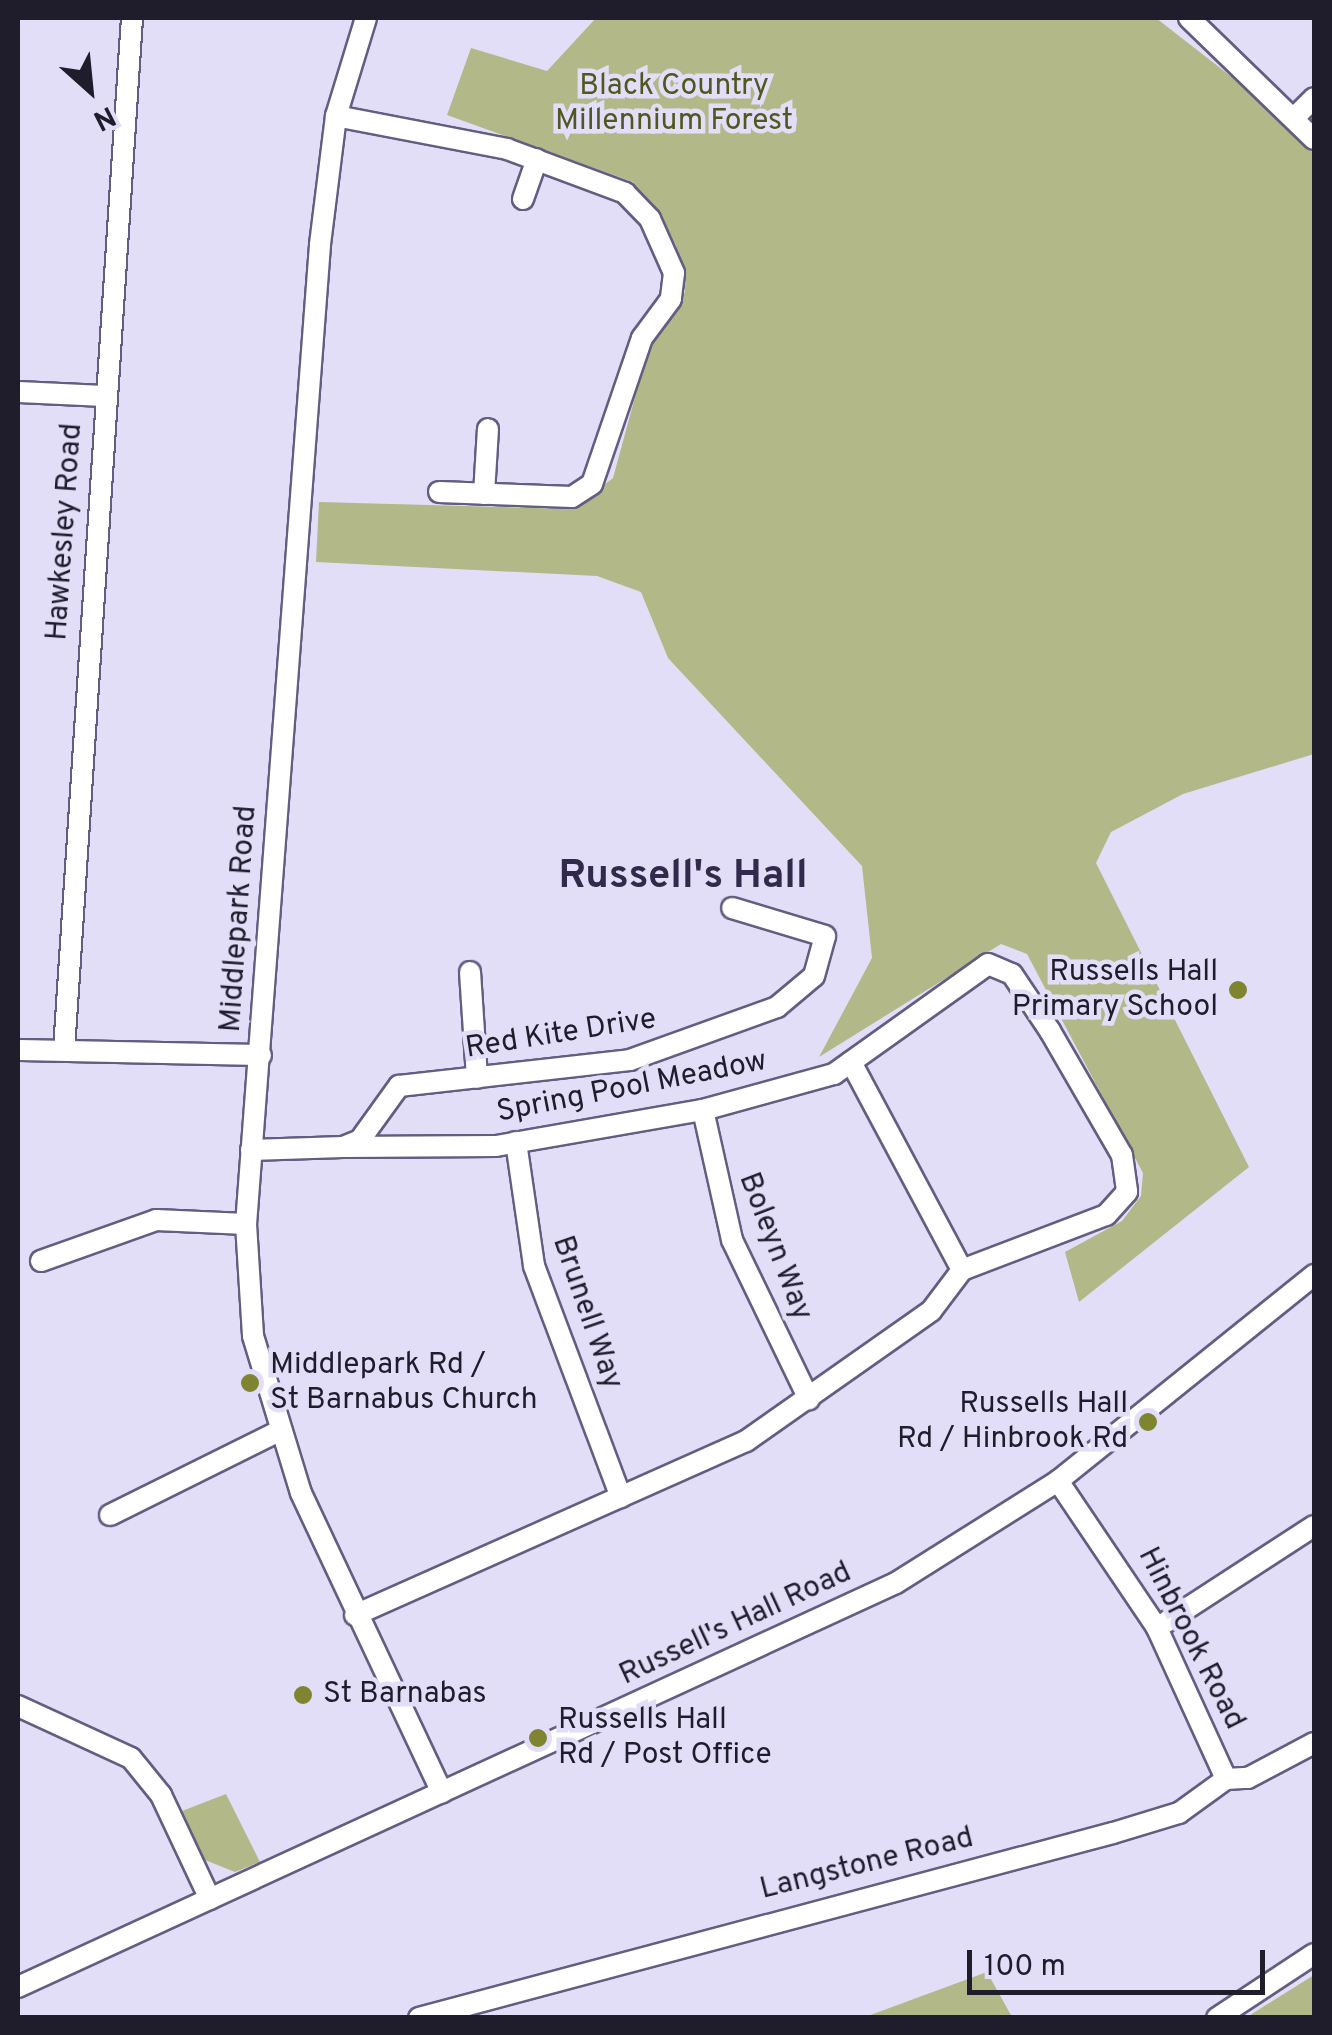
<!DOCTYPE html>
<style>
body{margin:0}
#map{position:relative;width:1332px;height:2035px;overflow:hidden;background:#e2def8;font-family:Overpass,sans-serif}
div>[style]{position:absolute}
.green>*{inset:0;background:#b2b888}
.roads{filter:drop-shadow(2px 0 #645d81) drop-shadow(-2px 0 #645d81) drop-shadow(0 2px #645d81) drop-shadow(0 -2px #645d81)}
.minor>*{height:20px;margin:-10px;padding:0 10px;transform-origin:10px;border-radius:10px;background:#fff}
.dots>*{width:28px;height:28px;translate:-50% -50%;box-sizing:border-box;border:5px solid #e2def8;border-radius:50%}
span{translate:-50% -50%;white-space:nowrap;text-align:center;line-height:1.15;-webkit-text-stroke:9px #e2def8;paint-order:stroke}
.park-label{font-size:30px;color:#52561f}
.street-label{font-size:30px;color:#1f1c2c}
.poi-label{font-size:30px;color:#1f1c2c}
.right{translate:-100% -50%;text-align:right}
.left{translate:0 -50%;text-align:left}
.district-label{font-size:40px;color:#322a4b;font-weight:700}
.frame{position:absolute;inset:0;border:20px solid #1f1c2c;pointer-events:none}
.north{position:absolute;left:40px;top:40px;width:100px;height:100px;-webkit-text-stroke:8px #e2def8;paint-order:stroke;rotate:153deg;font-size:28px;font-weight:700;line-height:40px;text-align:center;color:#1f1c2c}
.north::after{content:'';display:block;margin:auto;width:35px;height:45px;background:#1f1c2c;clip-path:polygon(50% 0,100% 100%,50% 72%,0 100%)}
.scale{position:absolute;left:967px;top:1950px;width:298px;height:45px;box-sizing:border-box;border:5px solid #1f1c2c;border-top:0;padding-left:12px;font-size:30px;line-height:35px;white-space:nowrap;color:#1f1c2c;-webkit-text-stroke:8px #e2def8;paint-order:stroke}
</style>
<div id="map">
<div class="green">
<div style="clip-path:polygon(596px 18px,1156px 18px,1269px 106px,1314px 154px,1314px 754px,1183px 794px,1111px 832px,1096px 863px,1249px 1167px,1079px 1302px,1065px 1252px,1122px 1221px,1141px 1196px,1143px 1173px,1027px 954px,1001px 944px,819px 1057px,872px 958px,862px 866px,668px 658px,641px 592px,597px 576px,316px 562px,319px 502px,573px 509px,613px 478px,647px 353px,685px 292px,676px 245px,633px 182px,447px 115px,471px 48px,547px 71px)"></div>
<div style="clip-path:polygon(226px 1794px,260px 1862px,235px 1872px,205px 1860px,182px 1811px)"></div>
<div style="clip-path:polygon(987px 1972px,1012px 2017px,865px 2017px)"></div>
<div style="clip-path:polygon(1314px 1975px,1314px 2017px,1247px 2017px)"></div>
</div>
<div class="roads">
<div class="minor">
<div style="left:366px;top:18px;width:102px;rotate:107deg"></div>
<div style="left:336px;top:116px;width:130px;rotate:97.1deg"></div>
<div style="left:320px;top:245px;width:982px;rotate:94.32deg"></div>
<div style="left:246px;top:1224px;width:112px;rotate:86.4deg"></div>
<div style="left:253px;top:1336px;width:164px;rotate:73deg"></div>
<div style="left:301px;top:1493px;width:331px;rotate:64.8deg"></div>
<div style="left:1189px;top:18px;width:174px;rotate:44.1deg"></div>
<div style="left:336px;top:116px;width:174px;rotate:10.9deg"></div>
<div style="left:507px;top:149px;width:126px;rotate:20.4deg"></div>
<div style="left:625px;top:193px;width:36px;rotate:46deg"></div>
<div style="left:650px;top:219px;width:59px;rotate:66deg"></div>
<div style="left:674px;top:273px;width:26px;rotate:97deg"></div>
<div style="left:671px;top:299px;width:49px;rotate:126.6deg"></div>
<div style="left:642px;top:338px;width:154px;rotate:108.9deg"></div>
<div style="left:592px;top:484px;width:24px;rotate:147deg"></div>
<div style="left:572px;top:497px;width:133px;rotate:-177.8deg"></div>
<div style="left:1294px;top:118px;width:28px;rotate:-45deg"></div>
<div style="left:523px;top:199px;width:42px;rotate:-70.7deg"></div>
<div style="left:18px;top:392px;width:87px;rotate:2.6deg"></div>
<div style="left:484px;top:494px;width:65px;rotate:-86.5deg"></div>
<div style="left:470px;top:972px;width:106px;rotate:86.2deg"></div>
<div style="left:18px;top:1050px;width:243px;rotate:1.2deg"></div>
<div style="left:64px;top:1050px;width:1034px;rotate:-86.23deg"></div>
<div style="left:851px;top:1062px;width:236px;rotate:61.9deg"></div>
<div style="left:703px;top:1110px;width:133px;rotate:77.4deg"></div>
<div style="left:732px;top:1240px;width:177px;rotate:64.2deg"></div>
<div style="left:516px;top:1142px;width:125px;rotate:81.7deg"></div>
<div style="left:534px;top:1266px;width:247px;rotate:69.4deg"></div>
<div style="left:343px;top:1147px;width:153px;rotate:-0.4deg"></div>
<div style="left:496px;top:1146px;width:210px;rotate:-9.9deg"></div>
<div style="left:703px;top:1110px;width:136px;rotate:-15.4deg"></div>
<div style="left:834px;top:1074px;width:189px;rotate:-35.5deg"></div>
<div style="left:988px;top:964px;width:26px;rotate:23deg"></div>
<div style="left:1012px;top:974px;width:69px;rotate:56.3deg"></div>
<div style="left:1050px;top:1031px;width:143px;rotate:59.9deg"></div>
<div style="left:1122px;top:1155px;width:37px;rotate:82deg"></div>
<div style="left:1127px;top:1192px;width:31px;rotate:132deg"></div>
<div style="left:1106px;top:1215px;width:154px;rotate:159.1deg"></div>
<div style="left:962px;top:1270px;width:51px;rotate:127.1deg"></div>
<div style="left:931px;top:1311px;width:226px;rotate:144.9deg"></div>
<div style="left:746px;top:1441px;width:428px;rotate:156deg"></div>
<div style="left:251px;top:1150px;width:92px;rotate:-1.9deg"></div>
<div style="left:343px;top:1147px;width:18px;rotate:-22deg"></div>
<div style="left:360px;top:1140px;width:67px;rotate:-54.2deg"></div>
<div style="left:399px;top:1086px;width:232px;rotate:-6.4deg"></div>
<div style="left:630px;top:1060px;width:156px;rotate:-19.8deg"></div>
<div style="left:777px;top:1007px;width:48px;rotate:-40deg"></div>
<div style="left:814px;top:976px;width:41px;rotate:-74.6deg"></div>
<div style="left:825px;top:936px;width:97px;rotate:-163.2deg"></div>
<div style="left:41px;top:1261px;width:122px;rotate:-19.6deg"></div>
<div style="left:156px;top:1220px;width:90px;rotate:2.5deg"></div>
<div style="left:1058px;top:1481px;width:177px;rotate:56deg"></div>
<div style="left:1157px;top:1628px;width:166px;rotate:65.4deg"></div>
<div style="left:110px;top:1515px;width:191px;rotate:-26.4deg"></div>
<div style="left:1157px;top:1628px;width:187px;rotate:-33deg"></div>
<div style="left:18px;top:1706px;width:124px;rotate:24.7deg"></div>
<div style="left:131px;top:1758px;width:48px;rotate:51deg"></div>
<div style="left:161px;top:1795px;width:115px;rotate:64.8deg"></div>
<div style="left:18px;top:1987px;width:966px;rotate:-24.71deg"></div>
<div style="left:896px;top:1583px;width:191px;rotate:-32.2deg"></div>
<div style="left:1058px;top:1481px;width:329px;rotate:-38.8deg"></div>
<div style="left:419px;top:2018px;width:718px;rotate:-14.93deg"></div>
<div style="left:1113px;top:1833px;width:69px;rotate:-16.9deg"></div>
<div style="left:1179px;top:1813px;width:58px;rotate:-35.9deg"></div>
<div style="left:1226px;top:1779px;width:22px;rotate:-3deg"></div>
<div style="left:1248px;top:1778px;width:75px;rotate:-27.9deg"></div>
<div style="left:1217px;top:2018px;width:116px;rotate:-33.4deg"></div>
</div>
</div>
<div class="dots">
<div style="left:1238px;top:990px;background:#7e8430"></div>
<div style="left:250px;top:1383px;background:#7e8430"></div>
<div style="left:1148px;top:1422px;background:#7e8430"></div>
<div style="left:303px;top:1695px;background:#7e8430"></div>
<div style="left:538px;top:1738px;background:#7e8430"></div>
</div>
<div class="park-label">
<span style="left:674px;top:104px">Black Country<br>Millennium Forest</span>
</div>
<div class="street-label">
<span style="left:66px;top:532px;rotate:-86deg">Hawkesley Road</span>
<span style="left:240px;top:919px;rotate:-86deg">Middlepark Road</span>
<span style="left:561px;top:1035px;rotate:-9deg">Red Kite Drive</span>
<span style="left:632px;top:1088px;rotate:-11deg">Spring Pool Meadow</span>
<span style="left:774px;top:1247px;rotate:69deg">Boleyn Way</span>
<span style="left:586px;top:1313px;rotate:71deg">Brunell Way</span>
<span style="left:736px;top:1625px;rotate:-25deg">Russell's Hall Road</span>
<span style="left:1190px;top:1639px;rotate:63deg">Hinbrook Road</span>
<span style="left:867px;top:1865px;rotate:-14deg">Langstone Road</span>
</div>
<div class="poi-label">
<span class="right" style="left:1218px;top:990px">Russells Hall<br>Primary School</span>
<span class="left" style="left:270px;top:1383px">Middlepark Rd /<br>St Barnabus Church</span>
<span class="right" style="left:1128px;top:1422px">Russells Hall<br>Rd / Hinbrook Rd</span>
<span class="left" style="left:323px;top:1695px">St Barnabas</span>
<span class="left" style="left:558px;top:1738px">Russells Hall<br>Rd / Post Office</span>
</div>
<div class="district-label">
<span style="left:683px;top:877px">Russell's Hall</span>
</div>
<div class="frame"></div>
<div class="north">N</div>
<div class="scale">100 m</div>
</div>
